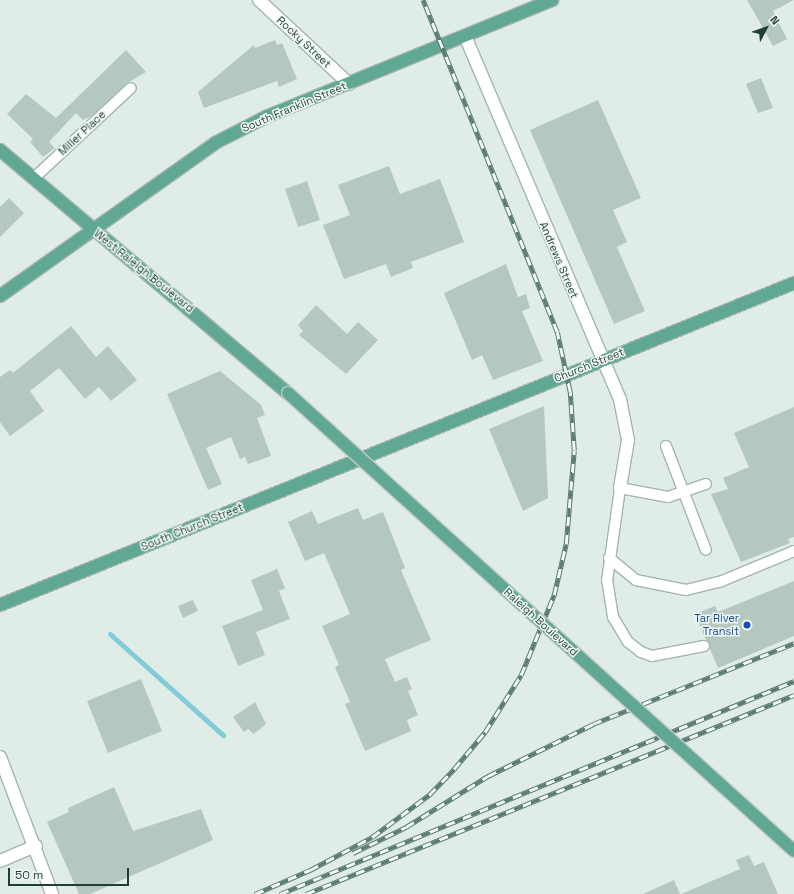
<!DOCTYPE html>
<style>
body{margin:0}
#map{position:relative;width:794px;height:894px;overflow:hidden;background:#e0ede7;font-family:"Space Grotesk",sans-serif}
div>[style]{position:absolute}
.stream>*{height:5px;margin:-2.5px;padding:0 2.5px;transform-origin:2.5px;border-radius:2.5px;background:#82cbd8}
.building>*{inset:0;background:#b5c8c0}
.roads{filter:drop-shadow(1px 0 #a2b5ae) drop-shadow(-1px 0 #a2b5ae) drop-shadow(0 1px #a2b5ae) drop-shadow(0 -1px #a2b5ae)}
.lane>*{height:10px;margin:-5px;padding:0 5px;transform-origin:5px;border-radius:5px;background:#fff}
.street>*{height:12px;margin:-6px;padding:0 6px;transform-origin:6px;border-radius:6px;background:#fff}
.secondary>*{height:12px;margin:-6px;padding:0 6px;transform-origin:6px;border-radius:6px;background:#fff}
.primary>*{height:12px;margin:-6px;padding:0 6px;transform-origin:6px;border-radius:6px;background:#60a794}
.rail>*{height:4.5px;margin-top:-2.25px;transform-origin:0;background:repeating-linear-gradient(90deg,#f1f9f5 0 9px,#597b71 0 18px);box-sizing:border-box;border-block:1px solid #597b71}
.bridges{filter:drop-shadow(1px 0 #c0c9c7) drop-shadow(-1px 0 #c0c9c7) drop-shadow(0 1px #c0c9c7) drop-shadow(0 -1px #c0c9c7)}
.primary-bridge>*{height:12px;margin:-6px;padding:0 6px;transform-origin:6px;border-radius:6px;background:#60a794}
.dots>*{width:11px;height:11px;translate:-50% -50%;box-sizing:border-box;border:2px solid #f1f9f5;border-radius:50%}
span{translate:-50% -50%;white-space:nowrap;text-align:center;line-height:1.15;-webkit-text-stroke:3px #f1f9f5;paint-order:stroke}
.street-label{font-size:11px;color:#1f3f36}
.transit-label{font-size:11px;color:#164399}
.right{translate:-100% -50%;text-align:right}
.north{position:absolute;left:746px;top:8px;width:40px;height:40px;-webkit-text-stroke:3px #f1f9f5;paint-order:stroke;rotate:49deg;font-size:11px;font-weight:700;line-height:16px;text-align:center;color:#1f3f36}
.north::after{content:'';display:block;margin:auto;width:14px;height:18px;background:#1f3f36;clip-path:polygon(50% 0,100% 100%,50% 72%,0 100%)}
.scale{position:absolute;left:8px;top:868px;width:121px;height:18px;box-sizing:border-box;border:2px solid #1f3f36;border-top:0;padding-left:5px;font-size:12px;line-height:14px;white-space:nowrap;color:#1f3f36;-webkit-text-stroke:3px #f1f9f5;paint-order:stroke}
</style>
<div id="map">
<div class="stream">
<div style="left:110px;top:634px;width:152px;rotate:41.8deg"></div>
</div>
<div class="building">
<div style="clip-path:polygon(747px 0,794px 0,773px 11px,787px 39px,773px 46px)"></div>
<div style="clip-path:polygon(275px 40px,277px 45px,282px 43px,297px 79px,279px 87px,277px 81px,204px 108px,198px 92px,254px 45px,255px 48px)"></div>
<div style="clip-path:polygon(126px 50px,146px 72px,127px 83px,91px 116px,83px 120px,76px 113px,49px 142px,55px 148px,43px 157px,30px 142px,33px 139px,7px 114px,26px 94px,56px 118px)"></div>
<div style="clip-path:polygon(761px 78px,773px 108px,758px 113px,746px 84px)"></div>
<div style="clip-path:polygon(598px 100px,641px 198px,613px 210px,627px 242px,617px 247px,645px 311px,614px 324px,530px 130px)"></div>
<div style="clip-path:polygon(389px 166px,400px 194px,440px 179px,464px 242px,411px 262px,413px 268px,391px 277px,386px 264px,344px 279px,323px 225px,350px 215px,338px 185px)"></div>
<div style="clip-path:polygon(307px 181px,320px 220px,298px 227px,285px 189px)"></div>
<div style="clip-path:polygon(9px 198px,24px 213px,0 237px,0 207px)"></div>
<div style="clip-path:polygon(506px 264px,518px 297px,526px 294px,530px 308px,522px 311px,543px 361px,493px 380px,482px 355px,472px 360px,444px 293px)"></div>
<div style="clip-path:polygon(316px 305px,347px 334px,358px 322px,378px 340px,346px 374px,299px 335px,303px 331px,298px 325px)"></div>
<div style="clip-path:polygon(71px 326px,96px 357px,108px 346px,137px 380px,111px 401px,99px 387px,85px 399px,59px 368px,30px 391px,44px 411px,10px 436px,0 422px,0 377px,10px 370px,13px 373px)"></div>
<div style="clip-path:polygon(220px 371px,261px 405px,265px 415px,257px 418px,271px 456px,248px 464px,245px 457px,240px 459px,231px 437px,206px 448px,222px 484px,208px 490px,167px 394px)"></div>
<div style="clip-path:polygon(544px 406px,548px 498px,523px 511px,489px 429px)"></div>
<div style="clip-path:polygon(794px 407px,794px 537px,788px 539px,790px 543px,741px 562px,711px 494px,728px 489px,723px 478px,749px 467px,734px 433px)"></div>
<div style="clip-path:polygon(358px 508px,363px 520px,383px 512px,405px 568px,401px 570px,431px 640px,385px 659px,395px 682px,407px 677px,412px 689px,408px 691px,418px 715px,407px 720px,411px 731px,365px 751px,345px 704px,350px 702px,335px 667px,339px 665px,322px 626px,350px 614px,324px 553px,305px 561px,288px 522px,312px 511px,318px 524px)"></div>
<div style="clip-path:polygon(277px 569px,285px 588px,279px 591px,290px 619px,256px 632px,265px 655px,238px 666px,222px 626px,263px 610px,251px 580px)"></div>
<div style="clip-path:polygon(794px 581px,794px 636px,718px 668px,695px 614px,715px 606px,718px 612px)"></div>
<div style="clip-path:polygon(193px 600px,198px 611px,183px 618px,178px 606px)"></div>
<div style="clip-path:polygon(141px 679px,162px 731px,108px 753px,87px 701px)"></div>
<div style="clip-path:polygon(255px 702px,266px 724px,254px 734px,248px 729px,244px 732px,233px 717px)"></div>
<div style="clip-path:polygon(114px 787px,133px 831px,201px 809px,213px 840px,90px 894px,79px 894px,47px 822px,69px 812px,68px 808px)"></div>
<div style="clip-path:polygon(749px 855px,754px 866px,764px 862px,778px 894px,681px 894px,740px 869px,736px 860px)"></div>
<div style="clip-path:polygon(674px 880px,680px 894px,643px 894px)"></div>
</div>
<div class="roads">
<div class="lane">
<div style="left:34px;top:178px;width:132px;rotate:-42.9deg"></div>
<div style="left:666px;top:446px;width:111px;rotate:69deg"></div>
<div style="left:609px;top:558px;width:35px;rotate:39deg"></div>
<div style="left:636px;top:580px;width:51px;rotate:11.3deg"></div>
<div style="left:686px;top:590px;width:37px;rotate:-14deg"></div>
<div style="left:722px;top:581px;width:78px;rotate:-22.6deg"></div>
<div style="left:704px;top:646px;width:53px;rotate:169.1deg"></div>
<div style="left:652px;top:656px;width:12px;rotate:-160deg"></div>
<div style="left:641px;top:652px;width:16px;rotate:-142deg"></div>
<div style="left:628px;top:642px;width:29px;rotate:-121deg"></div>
<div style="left:613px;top:617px;width:36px;rotate:-99deg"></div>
<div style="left:607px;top:581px;width:94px;rotate:-82deg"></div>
<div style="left:620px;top:488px;width:49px;rotate:10.6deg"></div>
<div style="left:668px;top:497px;width:40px;rotate:-18.9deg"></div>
</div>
<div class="street">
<div style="left:259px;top:0;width:123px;rotate:43deg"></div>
<div style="left:465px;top:36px;width:395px;rotate:66.9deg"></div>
<div style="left:620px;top:399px;width:42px;rotate:79deg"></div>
<div style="left:628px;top:440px;width:49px;rotate:99.5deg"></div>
<div style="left:0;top:861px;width:39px;rotate:-23deg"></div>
</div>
<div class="secondary">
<div style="left:0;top:757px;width:147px;rotate:69.2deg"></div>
</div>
<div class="primary">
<div style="left:0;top:150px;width:377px;rotate:40.2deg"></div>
<div style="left:0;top:296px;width:264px;rotate:-35.4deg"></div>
<div style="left:215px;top:143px;width:59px;rotate:-27deg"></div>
<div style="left:268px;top:116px;width:307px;rotate:-22.2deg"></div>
<div style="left:0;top:605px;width:857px;rotate:-22.07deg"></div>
</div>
</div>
<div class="rail">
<div style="left:353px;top:853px;width:59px;rotate:-26.1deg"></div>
<div style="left:406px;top:827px;width:97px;rotate:-31.9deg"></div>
<div style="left:488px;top:776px;width:117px;rotate:-26.3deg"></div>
<div style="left:593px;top:724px;width:217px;rotate:-21.9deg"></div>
<div style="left:255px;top:894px;width:60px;rotate:-23.6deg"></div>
<div style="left:310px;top:870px;width:70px;rotate:-28deg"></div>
<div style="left:372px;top:837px;width:71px;rotate:-36.4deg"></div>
<div style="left:429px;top:795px;width:36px;rotate:-46deg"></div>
<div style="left:454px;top:769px;width:48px;rotate:-50deg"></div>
<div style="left:485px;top:732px;width:67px;rotate:-57.7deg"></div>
<div style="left:521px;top:675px;width:87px;rotate:-67.6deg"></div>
<div style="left:554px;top:595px;width:52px;rotate:-76.8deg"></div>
<div style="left:566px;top:544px;width:94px;rotate:-85.1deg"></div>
<div style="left:574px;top:450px;width:58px;rotate:-93.9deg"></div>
<div style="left:570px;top:392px;width:61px;rotate:-102.2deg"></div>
<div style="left:557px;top:332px;width:358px;rotate:-112deg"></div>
<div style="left:280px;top:894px;width:556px;rotate:-22.51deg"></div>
<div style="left:306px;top:894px;width:527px;rotate:-22.18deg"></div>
</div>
<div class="bridges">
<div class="primary-bridge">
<div style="left:288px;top:393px;width:682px;rotate:42.15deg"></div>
</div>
</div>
<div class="dots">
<div style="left:747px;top:625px;background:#1a4fb4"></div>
</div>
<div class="street-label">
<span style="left:304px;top:42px;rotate:43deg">Rocky Street</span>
<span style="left:294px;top:107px;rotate:-23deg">South Franklin Street</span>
<span style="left:82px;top:133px;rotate:-43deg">Miller Place</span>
<span style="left:559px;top:260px;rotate:67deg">Andrews Street</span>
<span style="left:144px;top:271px;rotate:39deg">West Raleigh Boulevard</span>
<span style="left:589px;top:365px;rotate:-22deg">Church Street</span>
<span style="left:192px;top:527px;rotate:-22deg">South Church Street</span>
<span style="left:541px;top:622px;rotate:42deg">Raleigh Boulevard</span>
</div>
<div class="transit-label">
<span class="right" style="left:739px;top:625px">Tar River<br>Transit</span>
</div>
<div class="north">N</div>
<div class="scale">50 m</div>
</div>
